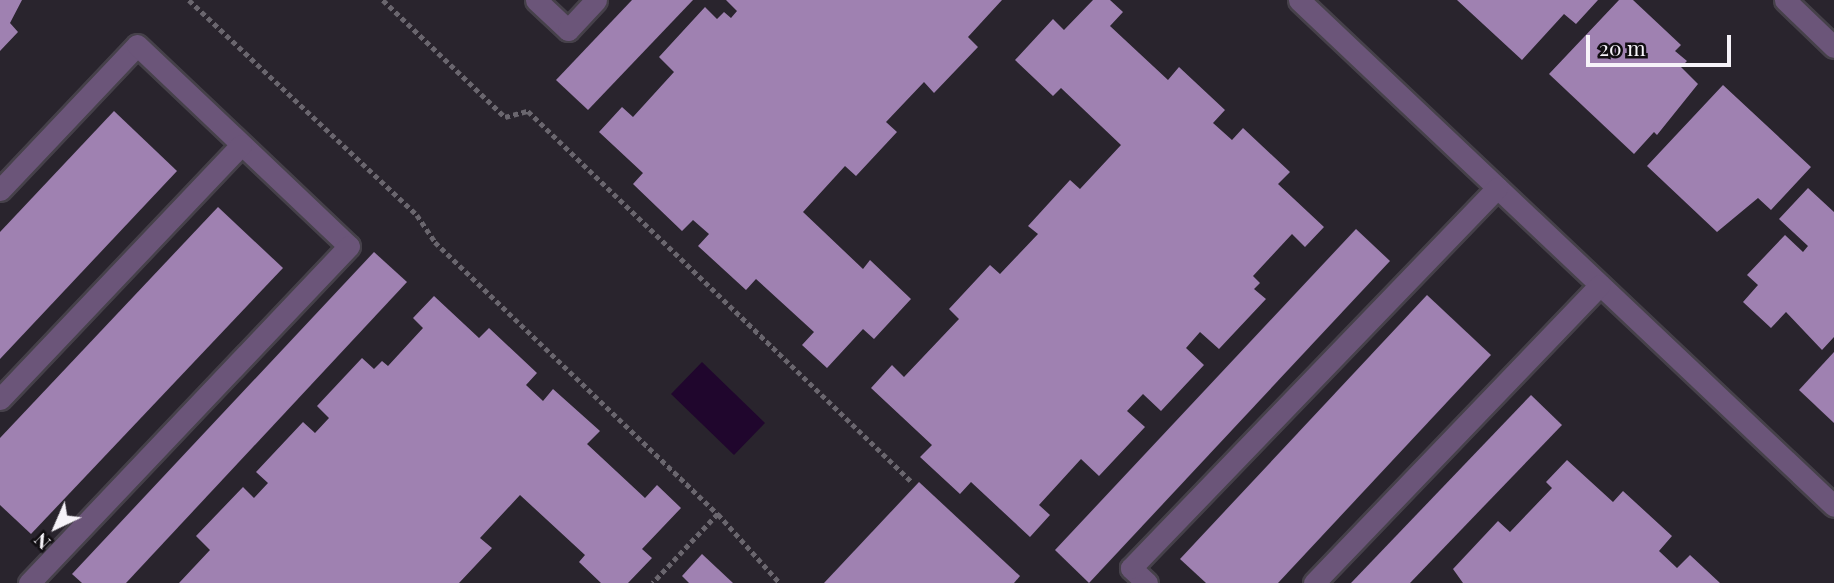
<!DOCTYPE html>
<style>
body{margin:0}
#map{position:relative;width:1834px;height:583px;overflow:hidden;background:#29242d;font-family:"Playfair Display",serif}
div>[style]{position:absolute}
.water>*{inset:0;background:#20062d}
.building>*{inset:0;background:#9f81b1}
.path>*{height:4.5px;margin-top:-2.25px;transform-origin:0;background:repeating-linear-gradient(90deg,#6a666e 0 5px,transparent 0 8.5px)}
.roads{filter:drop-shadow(2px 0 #46414a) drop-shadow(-2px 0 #46414a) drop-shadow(0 2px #46414a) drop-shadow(0 -2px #46414a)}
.lane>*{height:21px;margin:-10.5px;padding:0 10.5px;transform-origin:10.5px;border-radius:10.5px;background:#6b5579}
.street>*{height:21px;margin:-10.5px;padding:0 10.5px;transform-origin:10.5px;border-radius:10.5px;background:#6b5579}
span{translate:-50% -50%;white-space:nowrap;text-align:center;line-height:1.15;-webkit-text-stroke:5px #110e12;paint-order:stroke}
.north{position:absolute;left:21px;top:492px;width:70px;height:70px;-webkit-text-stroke:5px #110e12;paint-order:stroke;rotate:224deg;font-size:19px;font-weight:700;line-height:28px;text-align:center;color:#f6f3f9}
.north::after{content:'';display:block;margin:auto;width:24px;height:32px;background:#f6f3f9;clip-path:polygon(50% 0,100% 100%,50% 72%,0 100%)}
.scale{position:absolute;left:1586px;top:35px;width:145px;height:32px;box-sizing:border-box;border:4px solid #f6f3f9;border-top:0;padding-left:9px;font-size:21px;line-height:24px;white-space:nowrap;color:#f6f3f9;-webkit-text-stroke:5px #110e12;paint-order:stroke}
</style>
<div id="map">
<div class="water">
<div style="clip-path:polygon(702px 362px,765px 423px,734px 455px,671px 394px)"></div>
</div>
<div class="building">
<div style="clip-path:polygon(0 0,22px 0,10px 23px,18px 32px,0 51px)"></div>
<div style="clip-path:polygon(632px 0,693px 0,588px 110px,556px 80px)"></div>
<div style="clip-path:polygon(726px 0,1002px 0,968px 37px,978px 47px,934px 93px,924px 82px,886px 122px,897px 132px,856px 176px,845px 166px,803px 212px,863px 269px,870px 260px,911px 299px,874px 339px,863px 329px,827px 368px,802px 345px,814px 332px,756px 279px,746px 290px,698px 246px,709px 234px,693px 220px,682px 231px,633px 184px,643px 173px,599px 132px,622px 107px,633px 117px,674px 72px,659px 57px,705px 7px,717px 19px,724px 12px,731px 18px,737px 11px)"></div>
<div style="clip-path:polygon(1093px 0,1110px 0,1123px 12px,1110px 26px,1168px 80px,1179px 67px,1225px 110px,1213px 123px,1232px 140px,1243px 128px,1290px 172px,1278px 184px,1324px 227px,1305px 247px,1292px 234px,1253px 276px,1260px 283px,1254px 289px,1266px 299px,1219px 349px,1200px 332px,1186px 348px,1204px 365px,1161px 411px,1143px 394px,1127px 411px,1145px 427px,1099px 476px,1081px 459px,1039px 505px,1050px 515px,1030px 537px,971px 482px,960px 494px,920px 457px,932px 445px,871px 388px,892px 365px,904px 377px,959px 319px,949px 309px,990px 265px,1000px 274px,1038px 234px,1028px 226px,1070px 180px,1080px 189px,1121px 145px,1061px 88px,1053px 96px,1015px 60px,1053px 19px,1064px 30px)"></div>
<div style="clip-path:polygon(1457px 0,1598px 0,1576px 24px,1564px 14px,1522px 60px)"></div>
<div style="clip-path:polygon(1619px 0,1633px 0,1681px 45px,1675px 51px,1687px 61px,1681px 67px,1698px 84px,1657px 135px,1654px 132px,1634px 154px,1549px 74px)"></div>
<div style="clip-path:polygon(1723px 85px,1811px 167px,1771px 210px,1758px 198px,1717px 232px,1647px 166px)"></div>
<div style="clip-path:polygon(114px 111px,177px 171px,0 359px,0 232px)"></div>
<div style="clip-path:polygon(1808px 188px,1834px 212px,1834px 337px,1822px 350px,1786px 312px,1771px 328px,1743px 302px,1758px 285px,1747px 275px,1785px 235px,1803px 252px,1808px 246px,1779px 219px)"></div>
<div style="clip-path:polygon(218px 207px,283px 268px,31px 534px,0 505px,0 438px)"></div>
<div style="clip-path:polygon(1356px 229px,1390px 261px,1089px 583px,1055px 550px)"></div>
<div style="clip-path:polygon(374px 252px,407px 282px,126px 583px,82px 583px,72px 574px)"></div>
<div style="clip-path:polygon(1427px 295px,1491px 355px,1278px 583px,1206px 583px,1180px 559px)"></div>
<div style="clip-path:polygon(434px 296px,479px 338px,489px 328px,537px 373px,526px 385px,543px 401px,553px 389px,600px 431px,587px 444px,645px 498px,657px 485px,681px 508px,642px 549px,652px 558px,628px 583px,601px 583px,579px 562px,585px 555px,520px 495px,480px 538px,492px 548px,459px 583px,179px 583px,210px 550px,196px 536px,243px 487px,254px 498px,268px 483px,256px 472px,303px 422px,315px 433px,329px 418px,317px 406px,362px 358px,374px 369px,382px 361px,388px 366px,423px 328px,413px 318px)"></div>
<div style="clip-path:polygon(1834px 352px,1834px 423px,1799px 390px)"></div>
<div style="clip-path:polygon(1531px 395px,1562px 425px,1410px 583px,1351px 583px)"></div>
<div style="clip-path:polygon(1567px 460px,1613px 502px,1623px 491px,1672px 536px,1659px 551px,1677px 568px,1690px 555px,1720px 583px,1463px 583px,1453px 569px,1498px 521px,1510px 532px,1552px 488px,1546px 482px)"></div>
<div style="clip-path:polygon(919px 482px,1020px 576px,1014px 583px,824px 583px)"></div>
<div style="clip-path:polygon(702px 554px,733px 583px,689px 583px,682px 576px)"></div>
</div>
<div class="path">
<div style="left:189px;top:0;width:313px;rotate:43.3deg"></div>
<div style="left:417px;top:215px;width:32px;rotate:56deg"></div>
<div style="left:435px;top:242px;width:393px;rotate:43.9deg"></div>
<div style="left:718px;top:514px;width:95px;rotate:133.3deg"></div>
<div style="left:383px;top:0;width:169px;rotate:43.8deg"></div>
<div style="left:505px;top:117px;width:24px;rotate:-15deg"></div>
<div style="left:528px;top:111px;width:534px;rotate:44.01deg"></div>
<div style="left:718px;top:514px;width:93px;rotate:48.1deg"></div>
</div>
<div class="roads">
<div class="lane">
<div style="left:536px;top:0;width:44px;rotate:43.2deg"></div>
<div style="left:568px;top:30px;width:41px;rotate:-47deg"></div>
<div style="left:1299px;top:0;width:736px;rotate:43.4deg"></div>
<div style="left:0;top:190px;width:199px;rotate:-46.6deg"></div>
<div style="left:137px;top:45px;width:292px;rotate:43.5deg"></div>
<div style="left:349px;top:246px;width:465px;rotate:133.5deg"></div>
<div style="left:0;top:399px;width:350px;rotate:-46.5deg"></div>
<div style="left:1147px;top:583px;width:22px;rotate:-137deg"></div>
<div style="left:1131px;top:568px;width:528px;rotate:-46.08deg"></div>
<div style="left:1314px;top:583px;width:413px;rotate:-46.2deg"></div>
</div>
<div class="street">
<div style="left:1785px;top:0;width:68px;rotate:43.8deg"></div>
</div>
</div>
<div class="north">N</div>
<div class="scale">20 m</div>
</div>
